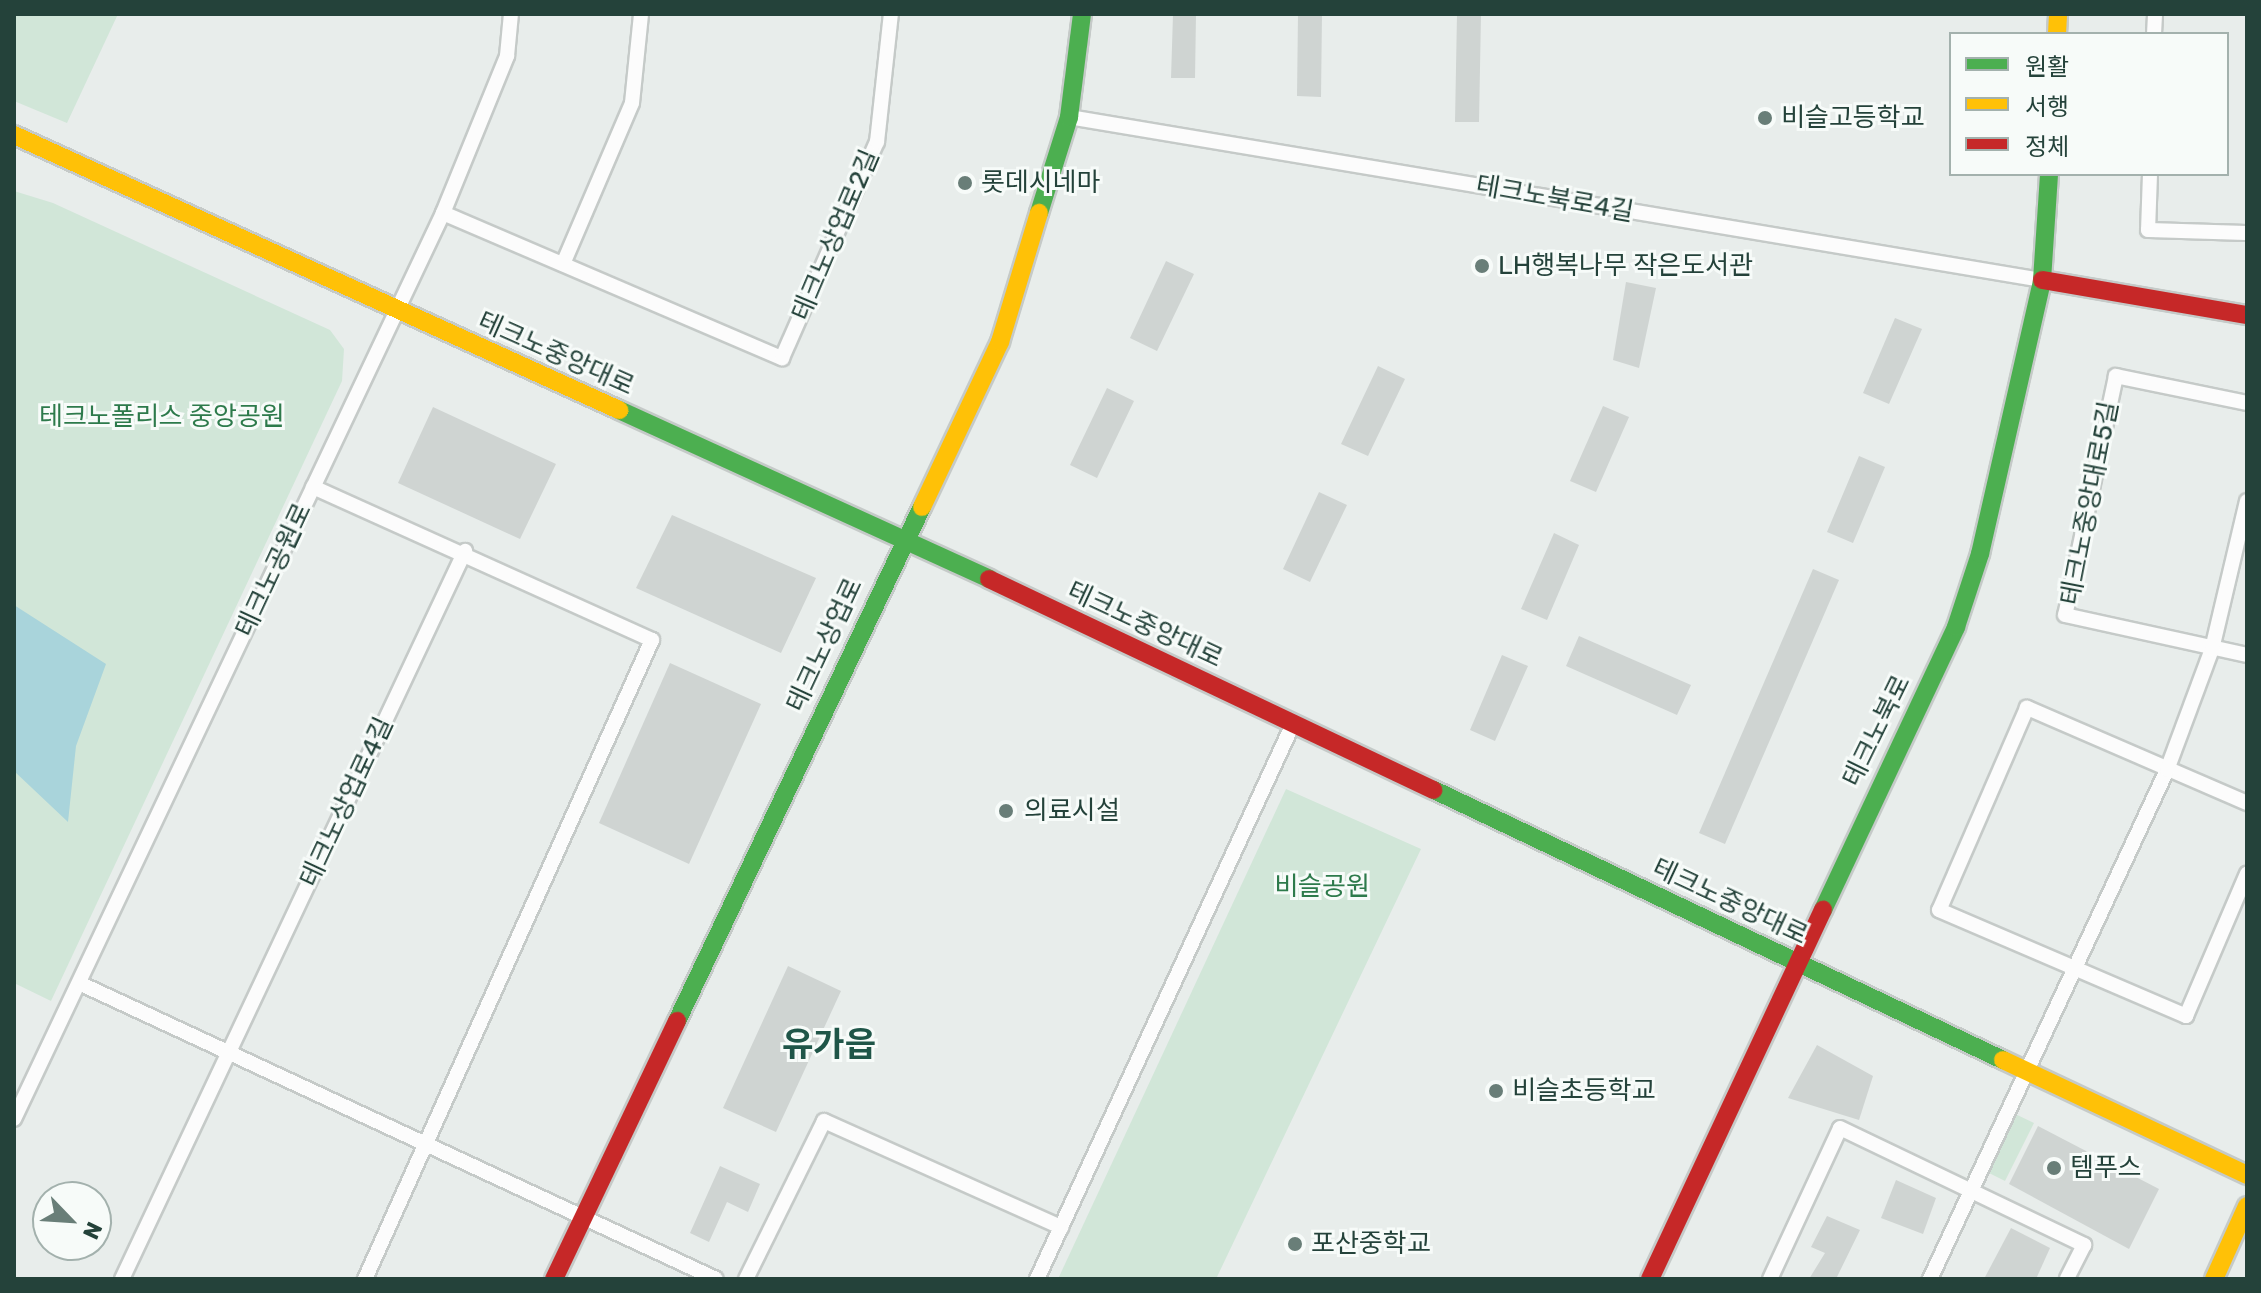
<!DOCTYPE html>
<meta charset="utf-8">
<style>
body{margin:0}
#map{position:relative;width:2261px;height:1293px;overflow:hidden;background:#e8edeb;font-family:Rubik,"Noto Sans KR",sans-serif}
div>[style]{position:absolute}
.green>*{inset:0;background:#d1e6d8}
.water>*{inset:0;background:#a9d4db}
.building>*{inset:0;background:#cfd4d2}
.roads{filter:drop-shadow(2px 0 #c5cac8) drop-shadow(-2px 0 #c5cac8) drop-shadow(0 2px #c5cac8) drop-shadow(0 -2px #c5cac8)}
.street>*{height:14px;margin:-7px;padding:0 7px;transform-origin:7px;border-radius:7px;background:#fcfcfc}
.fast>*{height:18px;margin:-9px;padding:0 9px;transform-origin:9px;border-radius:9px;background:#4caf50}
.slow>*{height:18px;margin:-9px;padding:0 9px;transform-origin:9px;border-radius:9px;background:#ffc107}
.jam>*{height:18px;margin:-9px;padding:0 9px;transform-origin:9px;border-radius:9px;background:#c62828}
.dots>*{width:22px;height:22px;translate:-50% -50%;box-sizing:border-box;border:4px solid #f7fbf9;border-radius:50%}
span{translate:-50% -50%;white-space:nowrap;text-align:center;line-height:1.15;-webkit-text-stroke:6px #f7fbf9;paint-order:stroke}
.poi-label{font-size:26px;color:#24423a}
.left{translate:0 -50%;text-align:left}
.street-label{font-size:26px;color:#24423a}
.park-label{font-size:26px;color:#2d7a4b}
.district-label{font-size:34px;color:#1f5548;font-weight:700}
.frame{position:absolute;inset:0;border:16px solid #24423a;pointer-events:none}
.legend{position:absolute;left:1949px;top:32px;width:280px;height:144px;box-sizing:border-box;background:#f7fbf9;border:2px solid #a3b1ad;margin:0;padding:10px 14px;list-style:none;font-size:24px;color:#24423a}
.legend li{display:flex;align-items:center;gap:16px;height:40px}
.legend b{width:40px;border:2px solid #a3b1ad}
.north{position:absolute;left:32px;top:1181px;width:80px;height:80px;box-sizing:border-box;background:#f7fbf9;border:2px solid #a3b1ad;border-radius:50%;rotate:115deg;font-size:22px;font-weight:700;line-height:32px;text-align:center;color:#24423a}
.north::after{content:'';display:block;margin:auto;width:28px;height:36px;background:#697e78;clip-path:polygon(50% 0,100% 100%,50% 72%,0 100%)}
</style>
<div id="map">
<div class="green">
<div style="clip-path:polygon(14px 14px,118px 14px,67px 123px,14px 101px)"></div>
<div style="clip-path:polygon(14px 191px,53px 203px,330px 330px,344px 349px,342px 381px,51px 1001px,14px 983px)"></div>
<div style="clip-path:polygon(1286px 789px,1421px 849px,1216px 1279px,1058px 1279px)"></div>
<div style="clip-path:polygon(2009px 1111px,2034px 1123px,2005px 1181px,1981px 1169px)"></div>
</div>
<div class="water">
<div style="clip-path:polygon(14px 605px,106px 664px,76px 746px,68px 822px,14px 771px)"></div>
</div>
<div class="building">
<div style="clip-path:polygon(1173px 14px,1196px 14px,1195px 78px,1171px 78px)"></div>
<div style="clip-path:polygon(1298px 14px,1322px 14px,1321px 97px,1297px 96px)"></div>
<div style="clip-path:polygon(1457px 14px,1481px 14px,1479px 122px,1455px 122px)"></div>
<div style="clip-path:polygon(1166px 261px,1194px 274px,1157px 351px,1130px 338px)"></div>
<div style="clip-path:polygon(1626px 282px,1656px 288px,1639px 368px,1613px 360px)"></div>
<div style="clip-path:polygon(1895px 318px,1922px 329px,1889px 404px,1863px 393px)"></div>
<div style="clip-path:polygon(1378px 366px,1405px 379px,1368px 456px,1341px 444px)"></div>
<div style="clip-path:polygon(1107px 388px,1134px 401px,1097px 478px,1070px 465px)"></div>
<div style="clip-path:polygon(1603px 406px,1629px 417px,1596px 492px,1570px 481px)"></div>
<div style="clip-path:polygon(433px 407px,556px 464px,520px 539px,398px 483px)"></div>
<div style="clip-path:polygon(1859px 456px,1885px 467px,1853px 543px,1827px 532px)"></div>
<div style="clip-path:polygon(1319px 492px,1347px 505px,1310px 582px,1283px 569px)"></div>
<div style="clip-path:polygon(672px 515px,816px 578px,781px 653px,636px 588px)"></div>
<div style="clip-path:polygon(1554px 533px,1579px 545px,1547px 620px,1521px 609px)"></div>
<div style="clip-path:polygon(1813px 569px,1839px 580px,1725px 844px,1699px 833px)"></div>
<div style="clip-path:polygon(1579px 636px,1691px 685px,1677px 715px,1566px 666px)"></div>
<div style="clip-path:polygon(1502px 655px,1528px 666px,1495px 741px,1470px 730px)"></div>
<div style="clip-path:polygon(670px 663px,761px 704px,689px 864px,599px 823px)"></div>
<div style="clip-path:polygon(788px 966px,841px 991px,776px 1132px,723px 1108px)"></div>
<div style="clip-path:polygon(1817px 1045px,1873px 1076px,1859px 1120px,1788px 1098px)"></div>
<div style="clip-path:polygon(2038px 1126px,2159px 1189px,2129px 1249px,2009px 1184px)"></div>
<div style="clip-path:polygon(720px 1166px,760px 1184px,748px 1212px,727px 1202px,709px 1242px,690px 1233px)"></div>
<div style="clip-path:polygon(1896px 1180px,1936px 1198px,1923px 1234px,1881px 1218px)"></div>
<div style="clip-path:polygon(1827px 1216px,1860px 1230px,1836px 1279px,1809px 1279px,1825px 1253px,1811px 1247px)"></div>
<div style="clip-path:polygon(2011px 1228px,2050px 1248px,2036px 1279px,1984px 1279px)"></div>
</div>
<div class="roads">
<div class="street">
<div style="left:2154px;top:34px;width:20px;rotate:-87deg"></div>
<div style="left:1069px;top:117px;width:987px;rotate:9.51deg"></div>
<div style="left:2150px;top:174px;width:56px;rotate:92deg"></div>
<div style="left:2148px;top:230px;width:99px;rotate:1.7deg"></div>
<div style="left:443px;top:213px;width:369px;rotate:23.2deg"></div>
<div style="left:782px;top:358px;width:236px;rotate:-66.3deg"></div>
<div style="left:877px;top:142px;width:129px;rotate:-83.8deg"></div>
<div style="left:563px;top:264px;width:175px;rotate:-66.8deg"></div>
<div style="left:632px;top:103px;width:89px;rotate:-84.2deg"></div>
<div style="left:2247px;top:403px;width:134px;rotate:-168.4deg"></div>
<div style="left:2116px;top:376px;width:244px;rotate:102deg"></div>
<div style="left:2065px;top:615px;width:186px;rotate:12.4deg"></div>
<div style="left:313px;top:487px;width:372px;rotate:24.3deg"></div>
<div style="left:652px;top:640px;width:700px;rotate:114.19deg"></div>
<div style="left:2247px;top:803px;width:240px;rotate:-156.6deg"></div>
<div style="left:2027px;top:708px;width:220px;rotate:113.5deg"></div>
<div style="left:1939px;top:910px;width:269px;rotate:23.2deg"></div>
<div style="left:2186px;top:1016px;width:155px;rotate:-66.8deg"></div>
<div style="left:79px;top:983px;width:702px;rotate:24.92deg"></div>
<div style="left:14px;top:1119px;width:1002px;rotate:-64.66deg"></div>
<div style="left:443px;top:213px;width:170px;rotate:-67.8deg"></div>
<div style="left:507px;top:56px;width:42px;rotate:-84.6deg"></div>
<div style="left:122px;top:1279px;width:805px;rotate:-64.77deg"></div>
<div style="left:746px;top:1279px;width:176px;rotate:-63.7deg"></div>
<div style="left:824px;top:1121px;width:260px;rotate:24.1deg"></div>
<div style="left:1037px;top:1279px;width:611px;rotate:-65.24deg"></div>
<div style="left:1770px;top:1279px;width:166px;rotate:-65.1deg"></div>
<div style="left:1840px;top:1128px;width:271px;rotate:25.6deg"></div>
<div style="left:2084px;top:1245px;width:38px;rotate:117deg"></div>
<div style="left:1930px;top:1279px;width:561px;rotate:-65.03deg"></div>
<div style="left:2167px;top:770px;width:129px;rotate:-69.6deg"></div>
<div style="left:2212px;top:649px;width:152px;rotate:-76.7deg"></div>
</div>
<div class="fast">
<div style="left:1039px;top:213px;width:101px;rotate:-72.6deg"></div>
<div style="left:1069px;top:117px;width:104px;rotate:-82.8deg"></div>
<div style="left:619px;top:410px;width:407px;rotate:24.5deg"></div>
<div style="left:1434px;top:790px;width:630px;rotate:25.39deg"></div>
<div style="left:1823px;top:910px;width:313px;rotate:-64.8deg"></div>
<div style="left:1956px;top:627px;width:77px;rotate:-71.8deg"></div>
<div style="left:1980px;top:554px;width:281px;rotate:-77.2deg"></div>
<div style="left:2042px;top:280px;width:106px;rotate:-86.2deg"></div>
<div style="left:677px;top:1021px;width:569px;rotate:-64.52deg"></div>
</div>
<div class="slow">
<div style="left:2057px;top:34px;width:20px;rotate:-87deg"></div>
<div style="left:14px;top:135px;width:665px;rotate:24.44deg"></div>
<div style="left:922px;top:507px;width:183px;rotate:-64.7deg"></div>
<div style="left:1000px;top:342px;width:135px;rotate:-73.2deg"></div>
<div style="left:2003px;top:1060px;width:270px;rotate:25.2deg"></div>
<div style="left:2214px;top:1279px;width:80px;rotate:-65.7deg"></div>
</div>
<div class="jam">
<div style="left:2042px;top:280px;width:208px;rotate:9.7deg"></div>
<div style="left:989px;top:579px;width:492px;rotate:25.4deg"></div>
<div style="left:554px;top:1279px;width:286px;rotate:-64.5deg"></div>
<div style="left:1650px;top:1279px;width:408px;rotate:-64.9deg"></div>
</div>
</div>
<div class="dots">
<div style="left:1765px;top:118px;background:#697e78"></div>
<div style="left:965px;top:183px;background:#697e78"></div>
<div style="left:1482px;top:266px;background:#697e78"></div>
<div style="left:1006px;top:811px;background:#697e78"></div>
<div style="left:1496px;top:1091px;background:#697e78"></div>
<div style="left:2054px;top:1168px;background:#697e78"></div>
<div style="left:1295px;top:1244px;background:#697e78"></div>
</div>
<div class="poi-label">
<span class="left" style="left:1781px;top:118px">비슬고등학교</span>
<span class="left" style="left:981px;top:183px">롯데시네마</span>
<span class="left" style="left:1498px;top:266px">LH행복나무 작은도서관</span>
<span class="left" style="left:1024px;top:811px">의료시설</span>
<span class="left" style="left:1512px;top:1091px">비슬초등학교</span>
<span class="left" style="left:2070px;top:1168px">템푸스</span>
<span class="left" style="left:1311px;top:1244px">포산중학교</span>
</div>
<div class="street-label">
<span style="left:1555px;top:199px;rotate:10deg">테크노북로4길</span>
<span style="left:836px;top:235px;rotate:-67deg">테크노상업로2길</span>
<span style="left:556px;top:354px;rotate:24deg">테크노중앙대로</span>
<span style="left:2090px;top:503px;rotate:-79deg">테크노중앙대로5길</span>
<span style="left:274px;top:570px;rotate:-65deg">테크노공원로</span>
<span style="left:1145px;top:625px;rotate:25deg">테크노중앙대로</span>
<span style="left:825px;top:645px;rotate:-65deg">테크노상업로</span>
<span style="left:1877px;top:731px;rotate:-64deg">테크노북로</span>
<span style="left:347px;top:802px;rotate:-65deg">테크노상업로4길</span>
<span style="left:1730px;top:902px;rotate:25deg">테크노중앙대로</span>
</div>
<div class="park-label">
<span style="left:162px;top:417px">테크노폴리스 중앙공원</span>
<span style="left:1322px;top:887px">비슬공원</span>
</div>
<div class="district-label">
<span style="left:829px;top:1045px">유가읍</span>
</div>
<div class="frame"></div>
<ul class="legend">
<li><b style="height:10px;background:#4caf50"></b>원활</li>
<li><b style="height:10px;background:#ffc107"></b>서행</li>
<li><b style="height:10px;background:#c62828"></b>정체</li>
</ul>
<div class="north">N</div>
</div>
